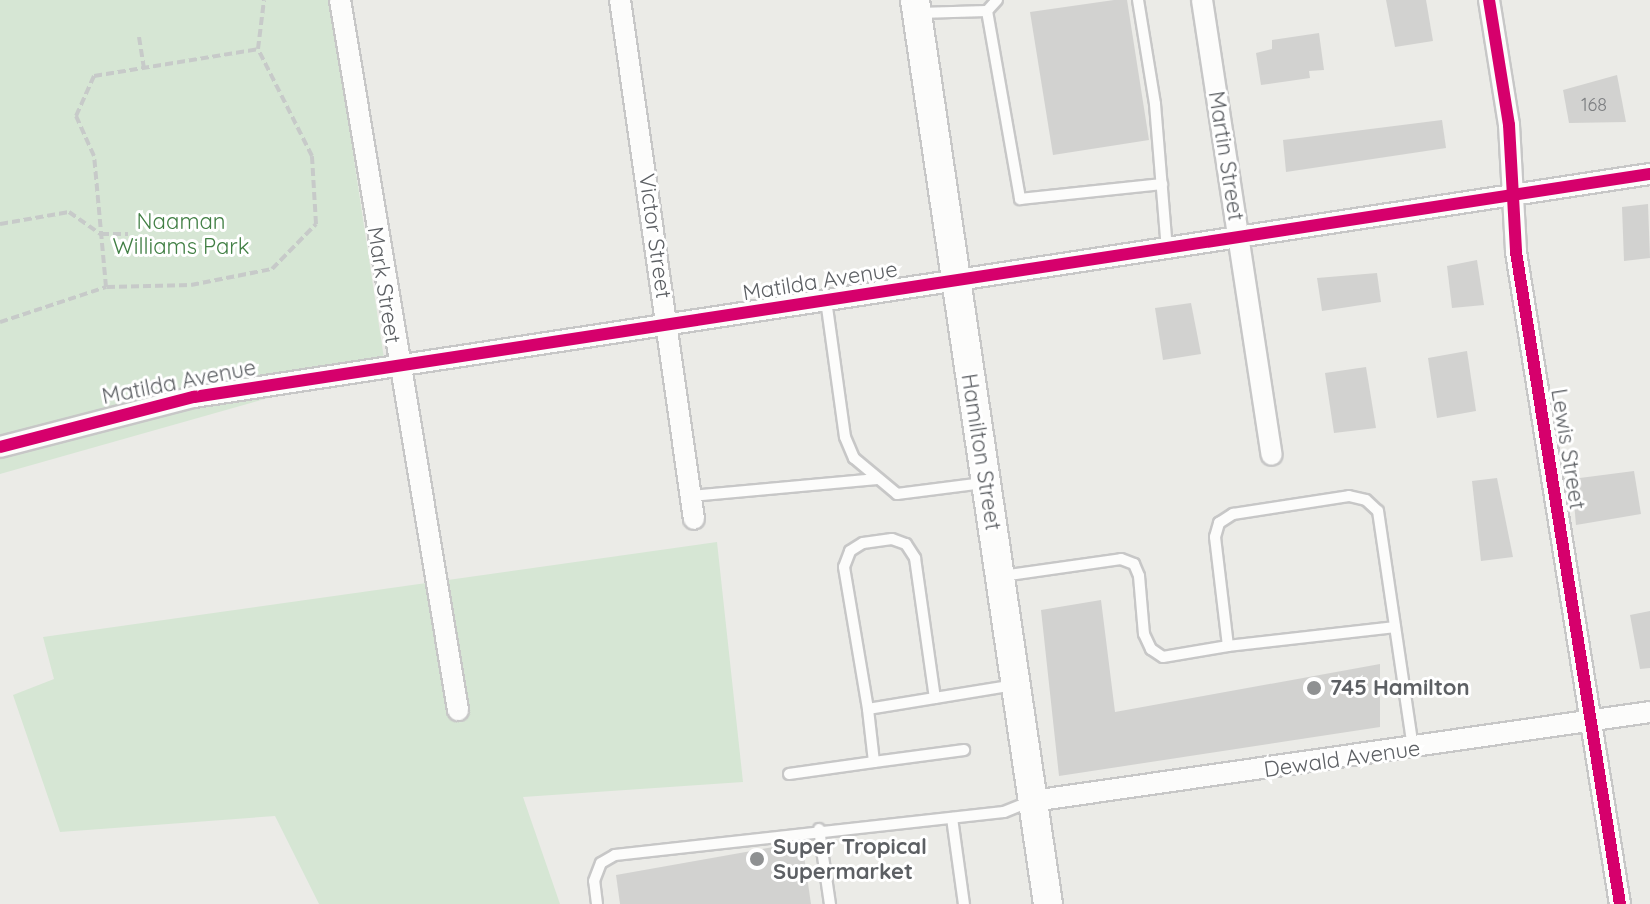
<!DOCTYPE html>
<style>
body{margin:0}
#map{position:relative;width:1650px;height:904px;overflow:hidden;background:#ebebe7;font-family:Quicksand,sans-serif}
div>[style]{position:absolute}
.green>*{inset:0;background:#d6e6d4}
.building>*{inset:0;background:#d2d2d0}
.path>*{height:4px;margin-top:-2px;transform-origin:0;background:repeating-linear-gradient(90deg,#c7cac9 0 8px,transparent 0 12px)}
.roads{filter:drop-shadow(2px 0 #c7c7c7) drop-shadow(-2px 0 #c7c7c7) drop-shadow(0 2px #c7c7c7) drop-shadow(0 -2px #c7c7c7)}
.lane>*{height:10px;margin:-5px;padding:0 5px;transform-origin:5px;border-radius:5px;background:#fcfcfb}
.street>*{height:20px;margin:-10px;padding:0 10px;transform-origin:10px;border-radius:10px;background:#fcfcfb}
.secondary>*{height:28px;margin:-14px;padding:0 14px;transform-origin:14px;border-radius:14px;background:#fcfcfb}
.cycleway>*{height:12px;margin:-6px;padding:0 6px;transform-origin:6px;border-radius:6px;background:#d6006c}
.dots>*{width:22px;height:22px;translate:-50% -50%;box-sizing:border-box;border:4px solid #fff;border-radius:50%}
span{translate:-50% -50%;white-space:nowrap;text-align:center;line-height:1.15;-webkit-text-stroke:6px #fff;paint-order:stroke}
.number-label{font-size:18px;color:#7c7e80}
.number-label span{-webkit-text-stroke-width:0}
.street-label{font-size:22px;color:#5d6064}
.park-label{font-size:22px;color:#417f44}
.poi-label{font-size:22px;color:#5d6064;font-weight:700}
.left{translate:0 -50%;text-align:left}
</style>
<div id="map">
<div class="green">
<div style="clip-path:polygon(0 0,330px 0,385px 365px,0 474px)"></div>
<div style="clip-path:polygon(717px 542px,743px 782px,523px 797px,560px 904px,319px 904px,275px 816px,60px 832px,13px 695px,54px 679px,43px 637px)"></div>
</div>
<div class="building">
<div style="clip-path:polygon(1114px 0,1127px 0,1149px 140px,1053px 155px,1030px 12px)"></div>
<div style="clip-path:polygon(1386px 0,1426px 0,1433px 41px,1395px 47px)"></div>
<div style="clip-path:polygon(1319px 33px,1324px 70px,1309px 71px,1310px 78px,1261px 85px,1256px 53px,1272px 49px,1272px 40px)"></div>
<div style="clip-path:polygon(1617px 75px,1626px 122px,1569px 123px,1563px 90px)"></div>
<div style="clip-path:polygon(1442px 120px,1446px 148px,1286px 172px,1283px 140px)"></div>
<div style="clip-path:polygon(1648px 204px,1650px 258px,1624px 261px,1622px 207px)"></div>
<div style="clip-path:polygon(1477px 260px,1484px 305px,1452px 308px,1447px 266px)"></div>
<div style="clip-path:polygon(1377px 273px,1381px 302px,1322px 311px,1317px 278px)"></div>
<div style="clip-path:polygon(1191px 303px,1201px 354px,1163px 360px,1155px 308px)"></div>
<div style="clip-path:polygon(1467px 351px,1476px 411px,1437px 418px,1428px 358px)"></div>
<div style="clip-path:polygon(1366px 367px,1376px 428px,1334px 433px,1325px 373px)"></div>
<div style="clip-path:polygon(1634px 471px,1641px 514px,1576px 525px,1572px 479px)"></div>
<div style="clip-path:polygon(1497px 478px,1513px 557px,1481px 561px,1472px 481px)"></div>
<div style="clip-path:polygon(1101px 600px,1115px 712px,1380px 664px,1380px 727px,1059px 776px,1041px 610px)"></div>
<div style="clip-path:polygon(1650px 611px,1650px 668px,1640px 669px,1630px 615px)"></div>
<div style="clip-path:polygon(802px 842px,811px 904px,620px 904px,616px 875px)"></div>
</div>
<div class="path">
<div style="left:139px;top:37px;width:31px;rotate:81deg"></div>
<div style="left:0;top:224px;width:70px;rotate:-9.9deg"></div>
<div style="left:69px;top:212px;width:39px;rotate:35deg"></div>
<div style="left:101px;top:234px;width:27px"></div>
<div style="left:107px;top:287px;width:84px;rotate:-1.4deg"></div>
<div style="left:191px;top:285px;width:83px;rotate:-11.2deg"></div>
<div style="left:272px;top:269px;width:63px;rotate:-45.6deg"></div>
<div style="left:316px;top:224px;width:68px;rotate:-93.4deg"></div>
<div style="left:312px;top:156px;width:120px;rotate:-116.8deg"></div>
<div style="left:0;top:322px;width:112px;rotate:-18.3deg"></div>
<div style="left:106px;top:287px;width:132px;rotate:-95.2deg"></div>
<div style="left:94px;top:156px;width:44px;rotate:-114.2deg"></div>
<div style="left:76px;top:116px;width:44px;rotate:-65.8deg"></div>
<div style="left:94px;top:76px;width:166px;rotate:-9.3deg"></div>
<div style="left:258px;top:49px;width:49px;rotate:-83deg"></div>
</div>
<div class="roads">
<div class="lane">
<div style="left:1138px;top:0;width:105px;rotate:80.7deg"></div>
<div style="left:1155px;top:104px;width:145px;rotate:85.3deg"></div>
<div style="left:987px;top:11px;width:191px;rotate:80deg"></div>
<div style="left:1020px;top:199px;width:143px;rotate:-6deg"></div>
<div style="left:919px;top:13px;width:68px;rotate:-1.7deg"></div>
<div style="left:987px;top:11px;width:15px;rotate:-48deg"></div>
<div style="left:826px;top:300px;width:138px;rotate:82.1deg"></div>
<div style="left:845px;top:437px;width:23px;rotate:67deg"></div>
<div style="left:854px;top:458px;width:56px;rotate:39.9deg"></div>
<div style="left:897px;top:494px;width:87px;rotate:-7.3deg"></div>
<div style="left:691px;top:496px;width:187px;rotate:-5.2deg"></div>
<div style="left:1002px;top:576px;width:120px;rotate:-8.1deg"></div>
<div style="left:1121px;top:559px;width:14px;rotate:21deg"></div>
<div style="left:1134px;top:564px;width:13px;rotate:67deg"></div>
<div style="left:1139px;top:576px;width:58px;rotate:85.1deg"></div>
<div style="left:1144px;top:634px;width:17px;rotate:65deg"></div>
<div style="left:1151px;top:649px;width:14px;rotate:34deg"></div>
<div style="left:1163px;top:657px;width:66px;rotate:-9.6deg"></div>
<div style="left:1228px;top:646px;width:110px;rotate:-96.8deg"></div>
<div style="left:1215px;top:537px;width:15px;rotate:-74deg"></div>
<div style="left:1219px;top:523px;width:17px;rotate:-33deg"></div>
<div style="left:1233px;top:514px;width:117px;rotate:-8.8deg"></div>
<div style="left:1349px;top:496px;width:17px;rotate:13deg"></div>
<div style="left:1366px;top:500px;width:16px;rotate:43deg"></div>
<div style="left:1378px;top:511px;width:240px;rotate:81.6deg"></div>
<div style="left:1228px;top:646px;width:168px;rotate:-6.5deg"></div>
<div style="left:935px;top:698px;width:68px;rotate:170.7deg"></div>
<div style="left:868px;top:709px;width:144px;rotate:-99.6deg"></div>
<div style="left:844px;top:567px;width:17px;rotate:-69deg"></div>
<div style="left:850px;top:551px;width:15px;rotate:-32deg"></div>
<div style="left:863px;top:543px;width:29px;rotate:-8deg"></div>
<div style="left:892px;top:539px;width:15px;rotate:20deg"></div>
<div style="left:906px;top:544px;width:17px;rotate:57deg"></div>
<div style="left:915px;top:558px;width:141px;rotate:81.9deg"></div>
<div style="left:935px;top:698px;width:80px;rotate:-9.3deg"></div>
<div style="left:874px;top:762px;width:91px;rotate:-7.6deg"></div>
<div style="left:789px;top:774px;width:86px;rotate:-8deg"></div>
<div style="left:874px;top:762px;width:53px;rotate:-96.5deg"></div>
<div style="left:952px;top:818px;width:87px;rotate:82.1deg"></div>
<div style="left:819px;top:829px;width:76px;rotate:81.7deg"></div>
<div style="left:597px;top:904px;width:23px;rotate:-97deg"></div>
<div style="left:594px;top:881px;width:19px;rotate:-69deg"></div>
<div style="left:601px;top:863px;width:16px;rotate:-30deg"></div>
<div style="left:615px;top:855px;width:391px;rotate:-6.3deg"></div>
<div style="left:1004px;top:812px;width:29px;rotate:-22deg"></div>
</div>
<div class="street">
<div style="left:340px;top:0;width:720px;rotate:80.56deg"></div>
<div style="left:620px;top:0;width:524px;rotate:81.89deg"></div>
<div style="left:1202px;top:0;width:460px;rotate:81.3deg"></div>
<div style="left:1489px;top:0;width:127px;rotate:80.9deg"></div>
<div style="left:1509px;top:125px;width:127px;rotate:86.8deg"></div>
<div style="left:1516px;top:252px;width:660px;rotate:80.94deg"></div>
<div style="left:0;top:447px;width:200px;rotate:-14.5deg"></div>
<div style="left:194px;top:397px;width:1473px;rotate:-8.71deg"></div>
<div style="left:1033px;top:801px;width:623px;rotate:-8.21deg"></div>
</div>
<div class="secondary">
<div style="left:915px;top:0;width:914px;rotate:81.63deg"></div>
</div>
</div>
<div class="cycleway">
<div style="left:1489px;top:0;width:127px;rotate:80.9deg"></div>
<div style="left:1509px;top:125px;width:127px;rotate:86.8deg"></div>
<div style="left:1516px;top:252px;width:660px;rotate:80.94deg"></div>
<div style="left:0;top:447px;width:200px;rotate:-14.5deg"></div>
<div style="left:194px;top:397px;width:1473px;rotate:-8.71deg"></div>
</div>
<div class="dots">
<div style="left:1314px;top:688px;background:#8f9192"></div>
<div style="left:757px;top:859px;background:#8f9192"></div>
</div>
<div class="number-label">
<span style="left:1594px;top:105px">168</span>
</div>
<div class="street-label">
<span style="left:1226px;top:156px;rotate:81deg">Martin Street</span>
<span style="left:655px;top:236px;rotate:82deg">Victor Street</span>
<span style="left:820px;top:281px;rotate:-9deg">Matilda Avenue</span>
<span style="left:384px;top:285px;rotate:81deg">Mark Street</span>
<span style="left:179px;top:382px;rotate:-11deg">Matilda Avenue</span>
<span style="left:1568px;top:449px;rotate:81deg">Lewis Street</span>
<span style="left:981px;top:452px;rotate:81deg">Hamilton Street</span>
<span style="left:1342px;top:759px;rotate:-8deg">Dewald Avenue</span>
</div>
<div class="park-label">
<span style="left:181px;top:234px">Naaman<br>Williams Park</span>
</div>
<div class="poi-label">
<span class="left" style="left:1330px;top:688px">745 Hamilton</span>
<span class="left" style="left:773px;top:859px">Super Tropical<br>Supermarket</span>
</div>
</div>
